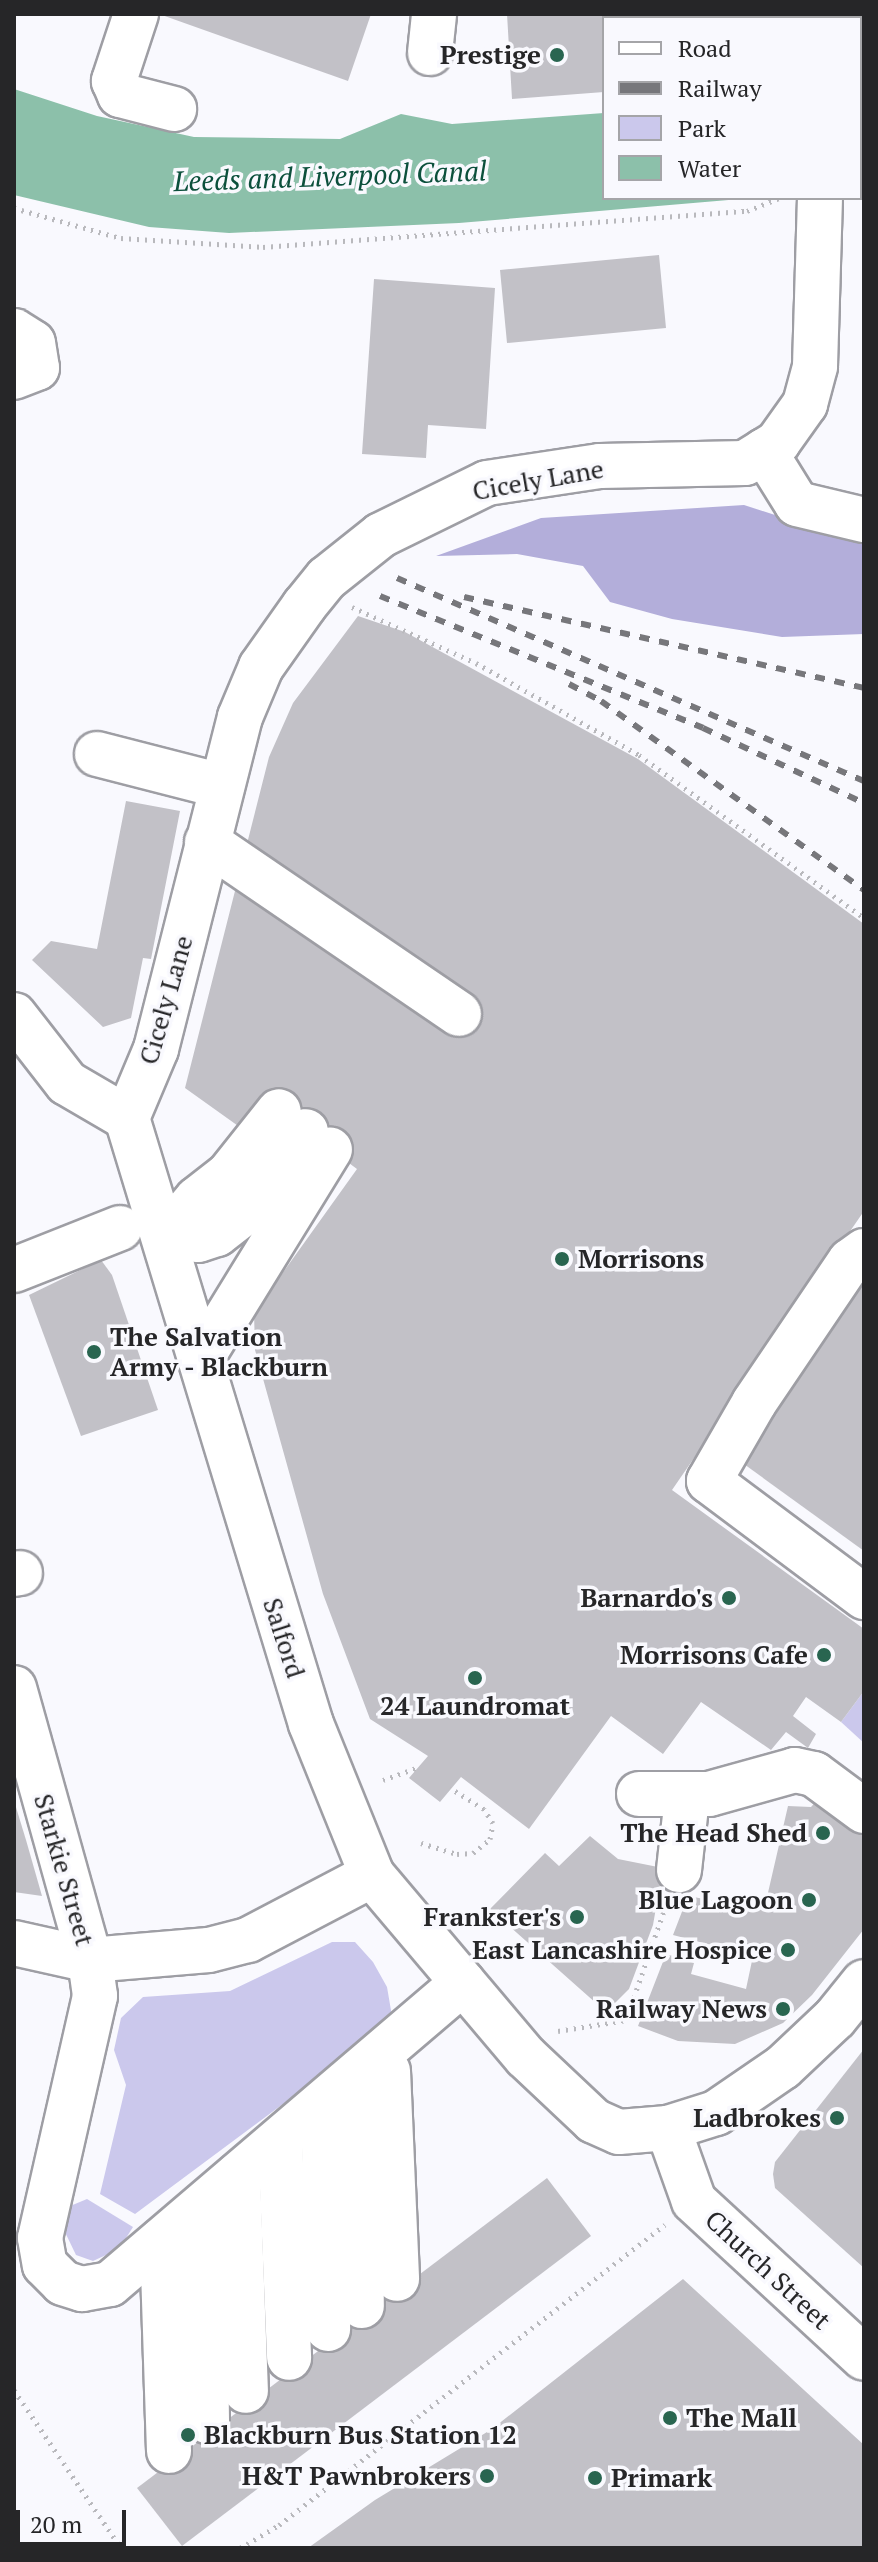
<!DOCTYPE html>
<style>
body{margin:0}
#map{position:relative;width:878px;height:2562px;overflow:hidden;background:#f9f9fe;font-family:"PT Serif",serif}
div>[style]{position:absolute}
.green>*{inset:0;background:#cbc8ec}
.forest>*{inset:0;background:#b3aeda}
.water>*{inset:0;background:#8cc0aa}
.building>*{inset:0;background:#c2c1c7}
.path>*{height:5px;margin-top:-2.5px;transform-origin:0;background:repeating-linear-gradient(90deg,#b9b9bd 0 2px,transparent 0 8px)}
.roads{filter:drop-shadow(2px 0 #9e9ea4) drop-shadow(-2px 0 #9e9ea4) drop-shadow(0 2px #9e9ea4) drop-shadow(0 -2px #9e9ea4)}
.minor>*{height:44px;margin:-22px;padding:0 22px;transform-origin:22px;border-radius:22px;background:#fff}
.rail>*{height:6px;margin-top:-3px;transform-origin:0;background:repeating-linear-gradient(90deg,#77777b 0 10px,transparent 0 20px)}
.dots>*{width:22px;height:22px;translate:-50% -50%;box-sizing:border-box;border:4px solid #f9f9fe;border-radius:50%}
span{translate:-50% -50%;white-space:nowrap;text-align:center;line-height:1.15;-webkit-text-stroke:7px #f9f9fe;paint-order:stroke}
.poi-label{font-size:26px;color:#262628;font-weight:700}
.right{translate:-100% -50%;text-align:right}
.left{translate:0 -50%;text-align:left}
.street-label{font-size:26px;color:#262628}
.water-label{font-size:28px;color:#0c503c;font-style:italic}
.frame{position:absolute;inset:0;border:16px solid #262628;pointer-events:none}
.legend{position:absolute;left:602px;top:16px;width:260px;height:184px;box-sizing:border-box;background:#f9f9fe;border:2px solid #a5a5a8;margin:0;padding:10px 14px;list-style:none;font-size:24px;color:#262628}
.legend li{display:flex;align-items:center;gap:16px;height:40px}
.legend b{width:40px;border:2px solid #a5a5a8}
.scale{position:absolute;left:16px;top:2510px;width:110px;height:36px;box-sizing:border-box;border:4px solid #262628;border-top:0;padding-left:10px;font-size:24px;line-height:28px;white-space:nowrap;color:#262628;-webkit-text-stroke:6px #f9f9fe;paint-order:stroke}
</style>
<div id="map">
<div class="green">
<div style="clip-path:polygon(864px 1691px,864px 1743px,841px 1722px)"></div>
<div style="clip-path:polygon(332px 1942px,355px 1942px,373px 1962px,387px 1987px,393px 2022px,135px 2214px,100px 2194px,126px 2085px,114px 2050px,121px 2018px,143px 1997px,230px 1991px)"></div>
<div style="clip-path:polygon(87px 2199px,133px 2227px,119px 2249px,93px 2261px,76px 2255px,63px 2228px,63px 2209px)"></div>
</div>
<div class="forest">
<div style="clip-path:polygon(744px 505px,864px 544px,864px 634px,782px 637px,672px 619px,610px 602px,583px 566px,517px 554px,436px 556px,541px 518px)"></div>
</div>
<div class="water">
<div style="clip-path:polygon(14px 89px,97px 116px,194px 137px,340px 139px,401px 114px,452px 124px,604px 113px,604px 198px,752px 198px,459px 223px,229px 233px,149px 227px,14px 195px)"></div>
</div>
<div class="building">
<div style="clip-path:polygon(159px 14px,371px 14px,348px 81px)"></div>
<div style="clip-path:polygon(507px 14px,758px 14px,758px 18px,604px 18px,604px 92px,512px 99px)"></div>
<div style="clip-path:polygon(659px 255px,666px 328px,507px 343px,500px 270px)"></div>
<div style="clip-path:polygon(374px 279px,495px 288px,486px 429px,428px 425px,426px 458px,362px 454px)"></div>
<div style="clip-path:polygon(358px 616px,405px 632px,638px 759px,864px 924px,864px 1211px,672px 1490px,864px 1629px,864px 1691px,841px 1722px,806px 1697px,793px 1716px,816px 1734px,808px 1748px,786px 1732px,771px 1750px,701px 1702px,663px 1754px,611px 1716px,529px 1829px,461px 1777px,440px 1802px,409px 1778px,428px 1756px,370px 1719px,323px 1594px,255px 1350px,254px 1313px,357px 1169px,264px 1100px,241px 1128px,185px 1088px,269px 757px,293px 703px)"></div>
<div style="clip-path:polygon(126px 801px,180px 811px,151px 959px,143px 958px,131px 1018px,103px 1027px,32px 960px,51px 941px,97px 949px)"></div>
<div style="clip-path:polygon(101px 1260px,112px 1275px,158px 1410px,81px 1436px,29px 1295px)"></div>
<div style="clip-path:polygon(864px 1261px,864px 1551px,730px 1454px)"></div>
<div style="clip-path:polygon(823px 1794px,864px 1828px,864px 1929px,812px 1995px,783px 2023px,735px 2044px,678px 2041px,638px 2026px,666px 1954px,694px 1963px,691px 1974px,746px 1989px,753px 1956px,673px 1935px,688px 1896px,764px 1910px,788px 1806px,811px 1807px)"></div>
<div style="clip-path:polygon(15px 1804px,26px 1840px,42px 1896px,14px 1892px)"></div>
<div style="clip-path:polygon(590px 1836px,618px 1859px,663px 1868px,653px 1925px,629px 1989px,606px 2012px,490px 1909px,545px 1853px,559px 1866px)"></div>
<div style="clip-path:polygon(864px 2049px,864px 2268px,775px 2188px,773px 2174px,775px 2162px)"></div>
<div style="clip-path:polygon(547px 2178px,591px 2236px,182px 2546px,137px 2488px)"></div>
<div style="clip-path:polygon(683px 2279px,864px 2445px,864px 2548px,308px 2548px,375px 2500px,492px 2429px)"></div>
</div>
<div class="path">
<div style="left:860px;top:76px;width:4px"></div>
<div style="left:14px;top:208px;width:111px;rotate:15.7deg"></div>
<div style="left:121px;top:238px;width:142px;rotate:3.6deg"></div>
<div style="left:263px;top:247px;width:485px;rotate:-4.3deg"></div>
<div style="left:747px;top:211px;width:35px;rotate:-22deg"></div>
<div style="left:352px;top:607px;width:136px;rotate:24.3deg"></div>
<div style="left:476px;top:663px;width:187px;rotate:29.4deg"></div>
<div style="left:639px;top:755px;width:278px;rotate:35.9deg"></div>
<div style="left:383px;top:1780px;width:38px;rotate:-20deg"></div>
<div style="left:421px;top:1843px;width:38px;rotate:17deg"></div>
<div style="left:457px;top:1854px;width:16px;rotate:-4deg"></div>
<div style="left:473px;top:1853px;width:22px;rotate:-39deg"></div>
<div style="left:490px;top:1839px;width:16px;rotate:-79deg"></div>
<div style="left:493px;top:1823px;width:17px;rotate:-123deg"></div>
<div style="left:484px;top:1809px;width:40px;rotate:-148deg"></div>
<div style="left:558px;top:2031px;width:69px;rotate:-9.2deg"></div>
<div style="left:626px;top:2020px;width:122px;rotate:-70.8deg"></div>
<div style="left:14px;top:2390px;width:191px;rotate:55.9deg"></div>
<div style="left:240px;top:2548px;width:45px;rotate:-30.5deg"></div>
<div style="left:279px;top:2525px;width:489px;rotate:-37.9deg"></div>
</div>
<div class="roads">
<div class="minor">
<div style="left:136px;top:14px;width:71px;rotate:108.2deg"></div>
<div style="left:114px;top:81px;width:15px;rotate:67deg"></div>
<div style="left:120px;top:95px;width:56px;rotate:14.5deg"></div>
<div style="left:820px;top:14px;width:4px;rotate:90deg"></div>
<div style="left:430px;top:53px;width:39px;rotate:-84deg"></div>
<div style="left:14px;top:331px;width:22px;rotate:32deg"></div>
<div style="left:33px;top:343px;width:25px;rotate:81deg"></div>
<div style="left:37px;top:368px;width:25px;rotate:159deg"></div>
<div style="left:764px;top:451px;width:62px;rotate:58.1deg"></div>
<div style="left:797px;top:504px;width:69px;rotate:13.4deg"></div>
<div style="left:97px;top:754px;width:129px;rotate:14.4deg"></div>
<div style="left:207px;top:842px;width:305px;rotate:34.3deg"></div>
<div style="left:14px;top:1015px;width:86px;rotate:52.1deg"></div>
<div style="left:67px;top:1083px;width:69px;rotate:30.3deg"></div>
<div style="left:127px;top:1118px;width:633px;rotate:73.11deg"></div>
<div style="left:311px;top:1724px;width:163px;rotate:68deg"></div>
<div style="left:372px;top:1875px;width:238px;rotate:49.8deg"></div>
<div style="left:526px;top:2057px;width:93px;rotate:43.3deg"></div>
<div style="left:594px;top:2121px;width:27px;rotate:24deg"></div>
<div style="left:619px;top:2132px;width:49px;rotate:-4.7deg"></div>
<div style="left:668px;top:2128px;width:50px;rotate:-17.4deg"></div>
<div style="left:716px;top:2113px;width:81px;rotate:-34.5deg"></div>
<div style="left:783px;top:2067px;width:71px;rotate:-43.3deg"></div>
<div style="left:835px;top:2018px;width:46px;rotate:-51.1deg"></div>
<div style="left:127px;top:1118px;width:75px;rotate:-67.2deg"></div>
<div style="left:156px;top:1049px;width:342px;rotate:-75.8deg"></div>
<div style="left:240px;top:717px;width:54px;rotate:-67.2deg"></div>
<div style="left:261px;top:667px;width:75px;rotate:-54.8deg"></div>
<div style="left:304px;top:606px;width:36px;rotate:-51deg"></div>
<div style="left:327px;top:578px;width:69px;rotate:-38.5deg"></div>
<div style="left:381px;top:535px;width:118px;rotate:-26.1deg"></div>
<div style="left:487px;top:483px;width:114px;rotate:-8.6deg"></div>
<div style="left:600px;top:466px;width:145px;rotate:-1.2deg"></div>
<div style="left:745px;top:463px;width:39px;rotate:-32deg"></div>
<div style="left:778px;top:442px;width:47px;rotate:-54.6deg"></div>
<div style="left:805px;top:404px;width:39px;rotate:-75deg"></div>
<div style="left:815px;top:366px;width:168px;rotate:-88.3deg"></div>
<div style="left:166px;top:1236px;width:32px;rotate:7deg"></div>
<div style="left:198px;top:1240px;width:20px;rotate:-18deg"></div>
<div style="left:217px;top:1234px;width:33px;rotate:-38deg"></div>
<div style="left:243px;top:1214px;width:104px;rotate:-52.8deg"></div>
<div style="left:166px;top:1236px;width:48px;rotate:-50deg"></div>
<div style="left:197px;top:1199px;width:41px;rotate:-38deg"></div>
<div style="left:229px;top:1174px;width:80px;rotate:-51.6deg"></div>
<div style="left:864px;top:1251px;width:17px;rotate:144deg"></div>
<div style="left:850px;top:1261px;width:171px;rotate:124.1deg"></div>
<div style="left:754px;top:1403px;width:90px;rotate:120deg"></div>
<div style="left:709px;top:1481px;width:194px;rotate:36.8deg"></div>
<div style="left:14px;top:1270px;width:114px;rotate:-21.6deg"></div>
<div style="left:201px;top:1359px;width:246px;rotate:-58.4deg"></div>
<div style="left:14px;top:1574px;width:6px;rotate:-9deg"></div>
<div style="left:14px;top:1688px;width:282px;rotate:74.4deg"></div>
<div style="left:90px;top:1960px;width:36px;rotate:82deg"></div>
<div style="left:95px;top:1996px;width:248px;rotate:102.8deg"></div>
<div style="left:40px;top:2238px;width:27px;rotate:80deg"></div>
<div style="left:45px;top:2265px;width:25px;rotate:45deg"></div>
<div style="left:63px;top:2283px;width:20px;rotate:18deg"></div>
<div style="left:82px;top:2289px;width:28px;rotate:-10deg"></div>
<div style="left:110px;top:2284px;width:464px;rotate:-40.5deg"></div>
<div style="left:639px;top:1794px;width:70px"></div>
<div style="left:709px;top:1794px;width:89px;rotate:-15.6deg"></div>
<div style="left:795px;top:1770px;width:19px;rotate:12deg"></div>
<div style="left:814px;top:1774px;width:62px;rotate:36.5deg"></div>
<div style="left:679px;top:1870px;width:72px;rotate:-83.7deg"></div>
<div style="left:14px;top:1943px;width:78px;rotate:12.6deg"></div>
<div style="left:90px;top:1960px;width:119px;rotate:-4.8deg"></div>
<div style="left:209px;top:1950px;width:40px;rotate:-14.4deg"></div>
<div style="left:248px;top:1940px;width:140px;rotate:-27.7deg"></div>
<div style="left:388px;top:2071px;width:208px;rotate:87.5deg"></div>
<div style="left:359px;top:2072px;width:234px;rotate:89.3deg"></div>
<div style="left:323px;top:2103px;width:226px;rotate:88.7deg"></div>
<div style="left:668px;top:2128px;width:77px;rotate:70.4deg"></div>
<div style="left:694px;top:2201px;width:231px;rotate:42.7deg"></div>
<div style="left:280px;top:2140px;width:218px;rotate:87.6deg"></div>
<div style="left:238px;top:2175px;width:216px;rotate:87.9deg"></div>
<div style="left:204px;top:2205px;width:216px;rotate:89.2deg"></div>
<div style="left:162px;top:2240px;width:211px;rotate:88.1deg"></div>
</div>
</div>
<div class="rail">
<div style="left:397px;top:578px;width:509px;rotate:23.49deg"></div>
<div style="left:380px;top:596px;width:349px;rotate:22.2deg"></div>
<div style="left:703px;top:728px;width:178px;rotate:25deg"></div>
<div style="left:464px;top:597px;width:410px;rotate:12.8deg"></div>
<div style="left:569px;top:684px;width:36px;rotate:28deg"></div>
<div style="left:601px;top:701px;width:324px;rotate:35.7deg"></div>
</div>
<div class="dots">
<div style="left:557px;top:55px;background:#296550"></div>
<div style="left:562px;top:1259px;background:#296550"></div>
<div style="left:94px;top:1352px;background:#296550"></div>
<div style="left:729px;top:1598px;background:#296550"></div>
<div style="left:824px;top:1655px;background:#296550"></div>
<div style="left:475px;top:1678px;background:#296550"></div>
<div style="left:823px;top:1833px;background:#296550"></div>
<div style="left:809px;top:1900px;background:#296550"></div>
<div style="left:577px;top:1917px;background:#296550"></div>
<div style="left:788px;top:1950px;background:#296550"></div>
<div style="left:783px;top:2009px;background:#296550"></div>
<div style="left:837px;top:2118px;background:#296550"></div>
<div style="left:670px;top:2418px;background:#296550"></div>
<div style="left:188px;top:2435px;background:#296550"></div>
<div style="left:487px;top:2476px;background:#296550"></div>
<div style="left:595px;top:2478px;background:#296550"></div>
</div>
<div class="poi-label">
<span class="right" style="left:541px;top:55px">Prestige</span>
<span class="left" style="left:578px;top:1259px">Morrisons</span>
<span class="left" style="left:110px;top:1352px">The Salvation<br>Army - Blackburn</span>
<span class="right" style="left:713px;top:1598px">Barnardo's</span>
<span class="right" style="left:808px;top:1655px">Morrisons Cafe</span>
<span style="left:475px;top:1706px">24 Laundromat</span>
<span class="right" style="left:807px;top:1833px">The Head Shed</span>
<span class="right" style="left:793px;top:1900px">Blue Lagoon</span>
<span class="right" style="left:561px;top:1917px">Frankster's</span>
<span class="right" style="left:772px;top:1950px">East Lancashire Hospice</span>
<span class="right" style="left:767px;top:2009px">Railway News</span>
<span class="right" style="left:821px;top:2118px">Ladbrokes</span>
<span class="left" style="left:686px;top:2418px">The Mall</span>
<span class="left" style="left:204px;top:2435px">Blackburn Bus Station 12</span>
<span class="right" style="left:471px;top:2476px">H&amp;T Pawnbrokers</span>
<span class="left" style="left:611px;top:2478px">Primark</span>
</div>
<div class="street-label">
<span style="left:538px;top:480px;rotate:-10deg">Cicely Lane</span>
<span style="left:166px;top:1000px;rotate:-74deg">Cicely Lane</span>
<span style="left:284px;top:1638px;rotate:72deg">Salford</span>
<span style="left:64px;top:1870px;rotate:74deg">Starkie Street</span>
<span style="left:768px;top:2270px;rotate:43deg">Church Street</span>
</div>
<div class="water-label">
<span style="left:330px;top:176px;rotate:-2deg">Leeds and Liverpool Canal</span>
</div>
<div class="frame"></div>
<ul class="legend">
<li><b style="height:10px;background:#fff"></b>Road</li>
<li><b style="height:10px;background:#77777b"></b>Railway</li>
<li><b style="height:22px;background:#cbc8ec"></b>Park</li>
<li><b style="height:22px;background:#8cc0aa"></b>Water</li>
</ul>
<div class="scale">20 m</div>
</div>
